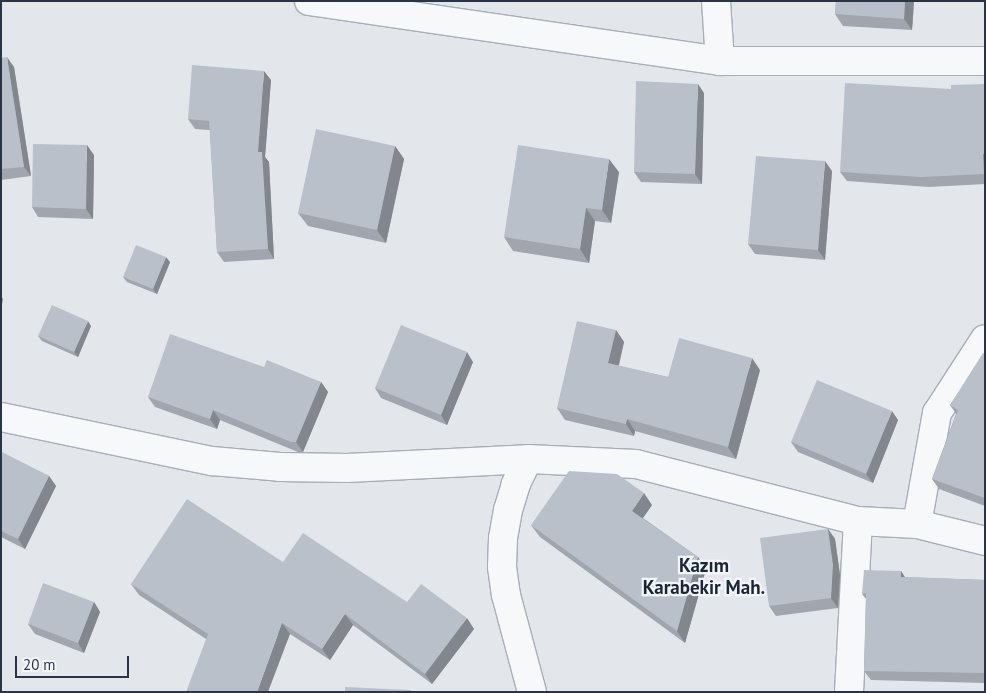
<!DOCTYPE html>
<meta charset="utf-8">
<style>
body{margin:0}
#map{position:relative;width:986px;height:693px;overflow:hidden;background:#e3e7ec;font-family:"PT Sans",sans-serif}
div>[style]{position:absolute}
.roads{filter:drop-shadow(1px 0 #a7aeb7) drop-shadow(-1px 0 #a7aeb7) drop-shadow(0 1px #a7aeb7) drop-shadow(0 -1px #a7aeb7)}
.street>*{height:28px;margin:-14px;padding:0 14px;transform-origin:14px;border-radius:14px;background:#f6f8fa}
.wall>*{inset:0;background:#a0a5ae}
.shaded-wall>*{inset:0;background:#82868d}
.building>*{inset:0;background:#bac0ca}
span{translate:-50% -50%;white-space:nowrap;text-align:center;line-height:1.15;-webkit-text-stroke:4.5px #f3f6f9;paint-order:stroke}
.district-label{font-size:19px;color:#1b2537;font-weight:700}
.frame{position:absolute;inset:0;border:2px solid #293446;pointer-events:none}
.scale{position:absolute;left:15px;top:656px;width:114px;height:22px;box-sizing:border-box;border:2px solid #293446;border-top:0;padding-left:6px;font-size:15px;line-height:18px;white-space:nowrap;color:#293446;-webkit-text-stroke:4px #f3f6f9;paint-order:stroke}
</style>
<div id="map">
<div class="roads">
<div class="street">
<div style="left:309px;top:1px;width:415px;rotate:8.3deg"></div>
<div style="left:720px;top:61px;width:265px"></div>
<div style="left:716px;top:1px;width:60px;rotate:86.2deg"></div>
<div style="left:1px;top:417px;width:216px;rotate:11.8deg"></div>
<div style="left:212px;top:461px;width:68px;rotate:5deg"></div>
<div style="left:280px;top:467px;width:67px;rotate:0.9deg"></div>
<div style="left:347px;top:468px;width:181px;rotate:-2.8deg"></div>
<div style="left:528px;top:459px;width:108px;rotate:2.7deg"></div>
<div style="left:636px;top:464px;width:229px;rotate:14.4deg"></div>
<div style="left:858px;top:521px;width:59px;rotate:2.9deg"></div>
<div style="left:917px;top:524px;width:70px;rotate:14deg"></div>
<div style="left:528px;top:459px;width:28px;rotate:116deg"></div>
<div style="left:516px;top:484px;width:27px;rotate:107deg"></div>
<div style="left:508px;top:510px;width:28px;rotate:100deg"></div>
<div style="left:503px;top:538px;width:29px;rotate:92deg"></div>
<div style="left:502px;top:567px;width:28px;rotate:82deg"></div>
<div style="left:506px;top:595px;width:100px;rotate:75deg"></div>
<div style="left:917px;top:524px;width:113px;rotate:-79.8deg"></div>
<div style="left:937px;top:413px;width:88px;rotate:-57deg"></div>
<div style="left:849px;top:692px;width:171px;rotate:-87deg"></div>
</div>
</div>
<div class="wall">
<div style="clip-path:polygon(836px 1px,914px 1px,912px 30px,843px 26px,835px 14px)"></div>
<div style="clip-path:polygon(1px 58px,14px 67px,31px 176px,1px 180px)"></div>
<div style="clip-path:polygon(271px 80px,265px 157px,269px 162px,274px 259px,224px 262px,217px 252px,210px 130px,195px 129px,188px 119px)"></div>
<div style="clip-path:polygon(985px 84px,985px 184px,929px 187px,847px 181px,840px 172px,951px 89px)"></div>
<div style="clip-path:polygon(704px 93px,702px 184px,641px 182px,634px 172px)"></div>
<div style="clip-path:polygon(395px 146px,404px 159px,386px 243px,308px 226px,298px 213px)"></div>
<div style="clip-path:polygon(94px 155px,93px 219px,38px 217px,32px 207px)"></div>
<div style="clip-path:polygon(832px 171px,825px 260px,755px 254px,748px 244px)"></div>
<div style="clip-path:polygon(619px 172px,611px 223px,595px 221px,589px 263px,513px 251px,504px 237px)"></div>
<div style="clip-path:polygon(170px 262px,157px 294px,127px 282px,123px 277px)"></div>
<div style="clip-path:polygon(91px 326px,78px 357px,42px 341px,38px 336px)"></div>
<div style="clip-path:polygon(616px 330px,624px 342px,619px 366px,668px 377px,760px 370px,736px 459px,635px 431px,634px 436px,565px 420px,557px 408px)"></div>
<div style="clip-path:polygon(985px 354px,985px 506px,939px 489px,932px 479px,956px 414px,950px 405px)"></div>
<div style="clip-path:polygon(473px 362px,447px 425px,381px 398px,375px 388px)"></div>
<div style="clip-path:polygon(264px 367px,321px 382px,328px 392px,303px 452px,298px 452px,220px 420px,217px 429px,155px 407px,148px 397px)"></div>
<div style="clip-path:polygon(898px 420px,873px 483px,798px 452px,791px 442px)"></div>
<div style="clip-path:polygon(1px 453px,49px 476px,56px 486px,25px 549px,1px 537px)"></div>
<div style="clip-path:polygon(652px 505px,643px 518px,698px 557px,706px 569px,685px 643px,540px 537px,531px 525px)"></div>
<div style="clip-path:polygon(828px 529px,835px 539px,840px 575px,838px 608px,776px 616px,769px 606px)"></div>
<div style="clip-path:polygon(283px 562px,407px 602px,474px 629px,432px 684px,353px 625px,330px 660px,290px 634px,206px 639px,139px 595px,131px 584px)"></div>
<div style="clip-path:polygon(901px 571px,905px 577px,985px 580px,985px 683px,871px 680px,864px 671px,866px 599px,862px 594px)"></div>
<div style="clip-path:polygon(94px 602px,100px 612px,84px 653px,35px 634px,28px 624px)"></div>
</div>
<div class="shaded-wall">
<div style="clip-path:polygon(905px 1px,914px 1px,912px 30px,904px 19px)"></div>
<div style="clip-path:polygon(7px 57px,14px 67px,31px 176px,24px 167px)"></div>
<div style="clip-path:polygon(264px 71px,271px 80px,265px 157px,269px 162px,274px 259px,268px 249px,258px 152px)"></div>
<div style="clip-path:polygon(698px 84px,704px 93px,702px 184px,695px 174px)"></div>
<div style="clip-path:polygon(87px 145px,94px 155px,93px 219px,86px 209px)"></div>
<div style="clip-path:polygon(395px 146px,404px 159px,386px 243px,377px 230px)"></div>
<div style="clip-path:polygon(983px 154px,985px 156px,985px 175px,984px 174px)"></div>
<div style="clip-path:polygon(609px 159px,619px 172px,611px 223px,602px 210px)"></div>
<div style="clip-path:polygon(825px 161px,832px 171px,825px 260px,818px 250px)"></div>
<div style="clip-path:polygon(586px 208px,595px 221px,589px 263px,580px 249px)"></div>
<div style="clip-path:polygon(166px 257px,170px 262px,157px 294px,153px 289px)"></div>
<div style="clip-path:polygon(1px 296px,3px 299px,1px 310px)"></div>
<div style="clip-path:polygon(88px 321px,91px 326px,78px 357px,74px 352px)"></div>
<div style="clip-path:polygon(616px 330px,624px 342px,616px 375px,608px 363px)"></div>
<div style="clip-path:polygon(467px 352px,473px 362px,447px 425px,441px 415px)"></div>
<div style="clip-path:polygon(752px 358px,760px 370px,736px 459px,728px 447px)"></div>
<div style="clip-path:polygon(321px 382px,328px 392px,303px 452px,296px 442px)"></div>
<div style="clip-path:polygon(213px 410px,220px 420px,217px 429px,210px 419px)"></div>
<div style="clip-path:polygon(892px 411px,898px 420px,873px 483px,866px 474px)"></div>
<div style="clip-path:polygon(627px 419px,635px 431px,634px 436px,626px 424px)"></div>
<div style="clip-path:polygon(49px 476px,56px 486px,25px 549px,18px 539px)"></div>
<div style="clip-path:polygon(644px 493px,652px 505px,640px 522px,632px 511px)"></div>
<div style="clip-path:polygon(828px 529px,835px 539px,840px 575px,838px 608px,831px 598px)"></div>
<div style="clip-path:polygon(698px 557px,706px 569px,685px 643px,677px 631px)"></div>
<div style="clip-path:polygon(901px 571px,907px 581px,901px 577px)"></div>
<div style="clip-path:polygon(94px 602px,100px 612px,84px 653px,78px 643px)"></div>
<div style="clip-path:polygon(345px 614px,353px 625px,330px 660px,322px 649px)"></div>
<div style="clip-path:polygon(467px 618px,474px 629px,432px 684px,425px 674px)"></div>
<div style="clip-path:polygon(282px 623px,290px 634px,268px 692px,257px 692px)"></div>
</div>
<div class="building">
<div style="clip-path:polygon(836px 1px,905px 1px,904px 19px,835px 14px)"></div>
<div style="clip-path:polygon(7px 57px,24px 167px,1px 169px,1px 58px)"></div>
<div style="clip-path:polygon(192px 65px,264px 71px,258px 152px,262px 152px,268px 249px,217px 252px,209px 121px,188px 119px)"></div>
<div style="clip-path:polygon(636px 81px,698px 84px,695px 174px,634px 172px)"></div>
<div style="clip-path:polygon(845px 83px,951px 89px,951px 85px,985px 84px,985px 154px,983px 154px,984px 174px,922px 177px,840px 172px)"></div>
<div style="clip-path:polygon(316px 129px,395px 146px,377px 230px,298px 213px)"></div>
<div style="clip-path:polygon(33px 144px,87px 145px,86px 209px,32px 207px)"></div>
<div style="clip-path:polygon(518px 145px,609px 159px,602px 210px,586px 208px,580px 249px,504px 237px)"></div>
<div style="clip-path:polygon(756px 156px,825px 161px,818px 250px,748px 244px)"></div>
<div style="clip-path:polygon(136px 245px,166px 257px,153px 289px,123px 277px)"></div>
<div style="clip-path:polygon(52px 305px,88px 321px,74px 352px,38px 336px)"></div>
<div style="clip-path:polygon(577px 321px,616px 330px,608px 363px,668px 377px,679px 338px,752px 358px,728px 447px,627px 419px,626px 424px,557px 408px)"></div>
<div style="clip-path:polygon(401px 325px,467px 352px,441px 415px,375px 388px)"></div>
<div style="clip-path:polygon(170px 334px,264px 367px,267px 360px,321px 382px,296px 442px,291px 442px,213px 410px,210px 419px,148px 397px)"></div>
<div style="clip-path:polygon(983px 353px,985px 354px,985px 498px,932px 479px,958px 410px,950px 405px)"></div>
<div style="clip-path:polygon(817px 380px,892px 411px,866px 474px,791px 442px)"></div>
<div style="clip-path:polygon(2px 452px,49px 476px,18px 539px,1px 531px)"></div>
<div style="clip-path:polygon(569px 471px,617px 474px,644px 493px,632px 511px,698px 557px,677px 631px,531px 525px)"></div>
<div style="clip-path:polygon(187px 499px,283px 562px,303px 533px,407px 602px,421px 584px,467px 618px,425px 674px,345px 614px,322px 649px,282px 623px,257px 692px,186px 692px,208px 634px,131px 584px)"></div>
<div style="clip-path:polygon(828px 529px,833px 565px,831px 598px,769px 606px,760px 538px)"></div>
<div style="clip-path:polygon(864px 570px,901px 571px,901px 577px,985px 580px,985px 673px,864px 671px,866px 593px,862px 594px)"></div>
<div style="clip-path:polygon(43px 583px,94px 602px,78px 643px,28px 624px)"></div>
<div style="clip-path:polygon(345px 687px,411px 690px,410px 692px,345px 692px)"></div>
</div>
<div class="district-label">
<span style="left:704px;top:577px">Kazım<br>Karabekir Mah.</span>
</div>
<div class="frame"></div>
<div class="scale">20 m</div>
</div>
